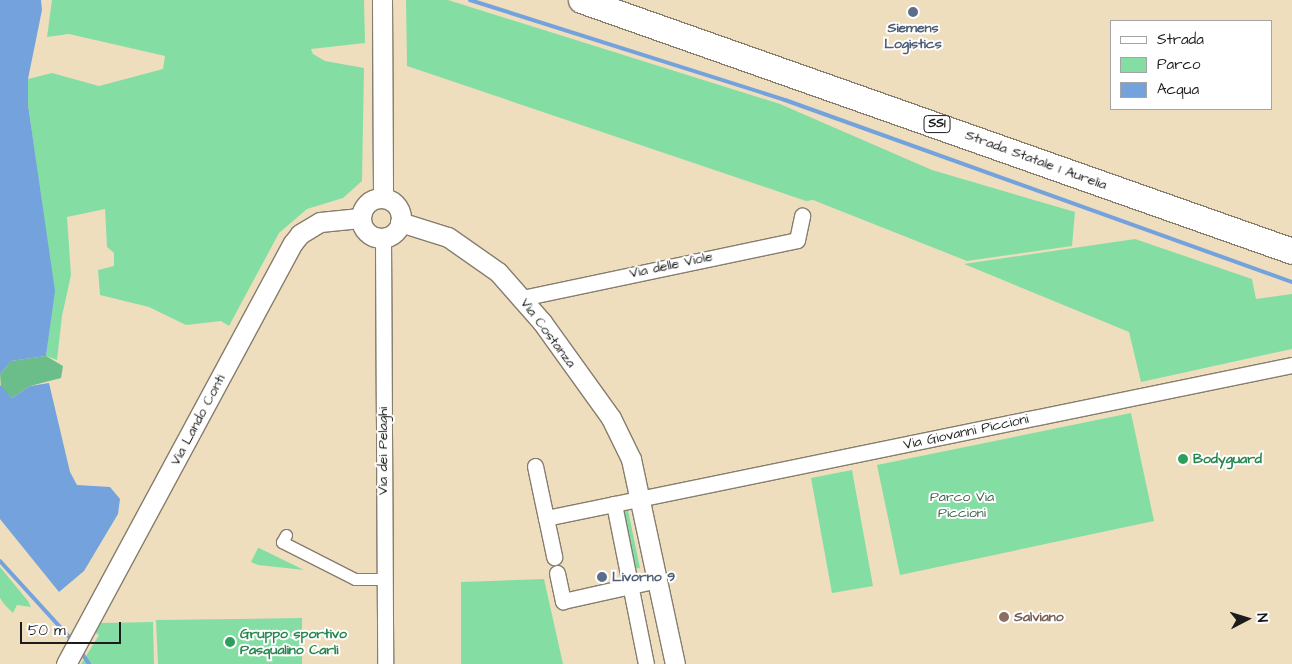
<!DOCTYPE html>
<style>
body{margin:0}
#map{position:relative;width:1292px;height:664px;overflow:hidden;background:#efdebe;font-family:"Architects Daughter",sans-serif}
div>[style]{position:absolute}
.green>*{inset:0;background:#84dea4}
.forest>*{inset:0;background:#6bbd8a}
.water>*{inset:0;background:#73a2dc}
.stream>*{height:4px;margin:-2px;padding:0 2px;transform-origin:2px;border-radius:2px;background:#73a2dc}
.roads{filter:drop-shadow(1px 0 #867d6d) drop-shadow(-1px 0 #867d6d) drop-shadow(0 1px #867d6d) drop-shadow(0 -1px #867d6d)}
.pedestrian>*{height:11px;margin:-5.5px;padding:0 5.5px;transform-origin:5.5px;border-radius:5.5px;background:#fff}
.minor>*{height:15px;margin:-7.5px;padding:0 7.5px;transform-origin:7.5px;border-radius:7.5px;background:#fff}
.tertiary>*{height:19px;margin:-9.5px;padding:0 9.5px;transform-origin:9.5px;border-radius:9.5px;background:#fff}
.tertiary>.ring{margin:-9.5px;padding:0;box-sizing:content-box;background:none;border:19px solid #fff;border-radius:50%}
.trunk>*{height:25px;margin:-12.5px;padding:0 12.5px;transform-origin:12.5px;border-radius:12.5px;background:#fff}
.dots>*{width:14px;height:14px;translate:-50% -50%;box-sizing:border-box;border:2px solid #fff;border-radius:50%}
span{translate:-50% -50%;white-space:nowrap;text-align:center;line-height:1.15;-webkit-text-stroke:4px #fff;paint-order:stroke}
.shield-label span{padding:1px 4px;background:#fff;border:1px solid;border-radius:4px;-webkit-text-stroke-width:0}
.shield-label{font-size:12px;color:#1c1c1c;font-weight:700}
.service-label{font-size:14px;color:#4e5e75;font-weight:700}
.left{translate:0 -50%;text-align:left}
.street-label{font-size:14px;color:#1c1c1c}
.leisure-label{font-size:14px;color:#27864d;font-weight:700}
.park-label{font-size:14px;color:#40604c}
.education-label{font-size:14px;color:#785e54;font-weight:700}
.legend{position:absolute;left:1110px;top:20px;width:162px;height:90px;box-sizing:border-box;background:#fff;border:1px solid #a4a4a4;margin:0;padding:6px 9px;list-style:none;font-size:15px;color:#1c1c1c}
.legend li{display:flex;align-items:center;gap:10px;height:25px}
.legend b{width:25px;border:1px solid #a4a4a4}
.north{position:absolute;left:1222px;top:594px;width:50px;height:50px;-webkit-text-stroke:4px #fff;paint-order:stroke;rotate:85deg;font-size:14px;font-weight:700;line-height:20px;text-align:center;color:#1c1c1c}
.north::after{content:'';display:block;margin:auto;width:18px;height:22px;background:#1c1c1c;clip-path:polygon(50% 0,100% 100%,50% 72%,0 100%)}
.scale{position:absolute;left:20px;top:622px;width:101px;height:22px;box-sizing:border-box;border:2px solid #1c1c1c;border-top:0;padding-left:6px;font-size:15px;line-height:18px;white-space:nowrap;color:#1c1c1c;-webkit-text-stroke:4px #fff;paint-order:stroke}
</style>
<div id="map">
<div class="green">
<div style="clip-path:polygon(52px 0,364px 0,365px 43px,311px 49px,313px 54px,325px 61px,364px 68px,362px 181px,343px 198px,307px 209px,279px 233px,229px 326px,221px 321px,186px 325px,149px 307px,100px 295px,98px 270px,114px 266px,114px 253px,107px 247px,105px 209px,67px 217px,71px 275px,62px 316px,57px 360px,46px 356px,54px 291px,28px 105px,28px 79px,52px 73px,99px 86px,163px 69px,165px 56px,69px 34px,47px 37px)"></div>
<div style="clip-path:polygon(406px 0,448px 0,780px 104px,932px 170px,1075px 212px,1072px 246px,967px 261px,813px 200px,806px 201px,407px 66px)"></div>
<div style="clip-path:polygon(1135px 239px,1252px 279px,1256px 299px,1292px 294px,1292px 349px,1141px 382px,1129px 332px,964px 264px)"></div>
<div style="clip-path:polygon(1131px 413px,1154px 521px,900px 575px,877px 465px)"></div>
<div style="clip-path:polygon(852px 470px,873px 586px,832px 593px,811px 478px)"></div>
<div style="clip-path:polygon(628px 510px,640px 568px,633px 569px,621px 511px)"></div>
<div style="clip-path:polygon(258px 548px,259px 548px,304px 570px,258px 565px,251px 562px)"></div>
<div style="clip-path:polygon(0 567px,28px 601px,31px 607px,17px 605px,13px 613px,4px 604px,0 598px)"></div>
<div style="clip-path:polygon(544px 579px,563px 664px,461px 664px,461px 582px)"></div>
<div style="clip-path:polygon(302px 618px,302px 664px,158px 664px,156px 620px)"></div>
<div style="clip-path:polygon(153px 622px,154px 664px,81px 664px,99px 635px,93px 631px,98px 623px)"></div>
</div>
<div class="forest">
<div style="clip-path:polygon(46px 356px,63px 366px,61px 378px,30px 386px,12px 398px,1px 388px,0 374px,11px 361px)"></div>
</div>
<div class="water">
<div style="clip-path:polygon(0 0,41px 0,42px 10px,28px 79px,28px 105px,55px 291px,46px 356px,11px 361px,0 374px)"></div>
<div style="clip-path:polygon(49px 383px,70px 472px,77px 485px,110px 487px,120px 499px,118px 514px,84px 571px,59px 592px,0 519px,0 385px,12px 398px,30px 386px)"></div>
</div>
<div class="stream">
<div style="left:470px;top:0;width:330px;rotate:17.6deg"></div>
<div style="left:785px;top:100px;width:539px;rotate:19.75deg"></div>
<div style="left:0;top:561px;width:107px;rotate:47.7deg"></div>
<div style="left:79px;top:649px;width:18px;rotate:56deg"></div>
</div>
<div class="roads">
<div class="pedestrian">
<div style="left:286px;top:535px;width:8px;rotate:120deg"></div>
<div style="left:282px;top:542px;width:82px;rotate:26.9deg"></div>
<div style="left:355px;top:579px;width:29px"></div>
</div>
<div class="minor">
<div style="left:383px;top:238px;width:426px;rotate:89.7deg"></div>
<div style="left:522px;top:298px;width:281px;rotate:-11.9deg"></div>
<div style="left:797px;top:240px;width:25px;rotate:-78deg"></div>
<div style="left:535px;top:466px;width:53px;rotate:78.1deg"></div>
<div style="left:546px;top:518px;width:762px;rotate:-11.59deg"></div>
<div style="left:614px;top:504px;width:163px;rotate:78.7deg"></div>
<div style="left:546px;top:518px;width:40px;rotate:78deg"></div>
<div style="left:557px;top:573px;width:29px;rotate:78deg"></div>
<div style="left:563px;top:601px;width:96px;rotate:-12.6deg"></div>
</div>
<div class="tertiary">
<div style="left:382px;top:0;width:197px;rotate:89.7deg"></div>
<div class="ring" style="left:361px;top:198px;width:21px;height:21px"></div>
<div style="left:400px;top:222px;width:50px;rotate:17.4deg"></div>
<div style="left:448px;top:237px;width:61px;rotate:35deg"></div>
<div style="left:498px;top:272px;width:67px;rotate:48.7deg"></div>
<div style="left:542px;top:322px;width:118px;rotate:54.3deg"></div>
<div style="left:611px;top:418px;width:46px;rotate:64deg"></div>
<div style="left:631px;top:459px;width:210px;rotate:77.9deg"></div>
<div style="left:66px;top:664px;width:478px;rotate:-61.7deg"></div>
<div style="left:293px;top:243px;width:11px;rotate:-52deg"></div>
<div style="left:300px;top:234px;width:23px;rotate:-31deg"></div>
<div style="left:320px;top:222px;width:40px;rotate:-5.7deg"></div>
</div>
<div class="trunk">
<div style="left:581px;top:0;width:754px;rotate:19.44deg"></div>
</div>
</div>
<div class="dots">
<div style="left:913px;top:12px;background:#5c6f8a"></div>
<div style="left:1183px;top:459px;background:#2e9e5b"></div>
<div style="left:602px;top:577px;background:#5c6f8a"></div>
<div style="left:1004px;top:617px;background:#8d6e63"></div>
<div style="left:230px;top:642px;background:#2e9e5b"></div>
</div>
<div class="shield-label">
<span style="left:937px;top:124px">SS1</span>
</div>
<div class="service-label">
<span style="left:913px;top:36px">Siemens<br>Logistics</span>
<span class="left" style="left:612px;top:577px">Livorno 9</span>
</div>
<div class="street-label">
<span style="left:1036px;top:160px;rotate:20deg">Strada Statale 1 Aurelia</span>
<span style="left:671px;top:265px;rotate:-12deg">Via delle Viole</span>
<span style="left:548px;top:333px;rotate:53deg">Via Costanza</span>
<span style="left:198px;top:420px;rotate:-62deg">Via Lando Conti</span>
<span style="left:966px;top:432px;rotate:-12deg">Via Giovanni Piccioni</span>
<span style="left:383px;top:451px;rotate:-90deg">Via dei Pelaghi</span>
</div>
<div class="leisure-label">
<span class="left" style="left:1193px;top:459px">Bodyguard</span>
<span class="left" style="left:240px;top:642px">Gruppo sportivo<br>Pasqualino Carli</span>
</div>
<div class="park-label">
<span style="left:962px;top:505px">Parco Via<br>Piccioni</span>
</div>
<div class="education-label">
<span class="left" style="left:1014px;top:617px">Salviano</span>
</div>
<ul class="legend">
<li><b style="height:6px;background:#fff"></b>Strada</li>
<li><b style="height:14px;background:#84dea4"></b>Parco</li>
<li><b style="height:14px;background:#73a2dc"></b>Acqua</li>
</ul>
<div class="north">N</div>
<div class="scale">50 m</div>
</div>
